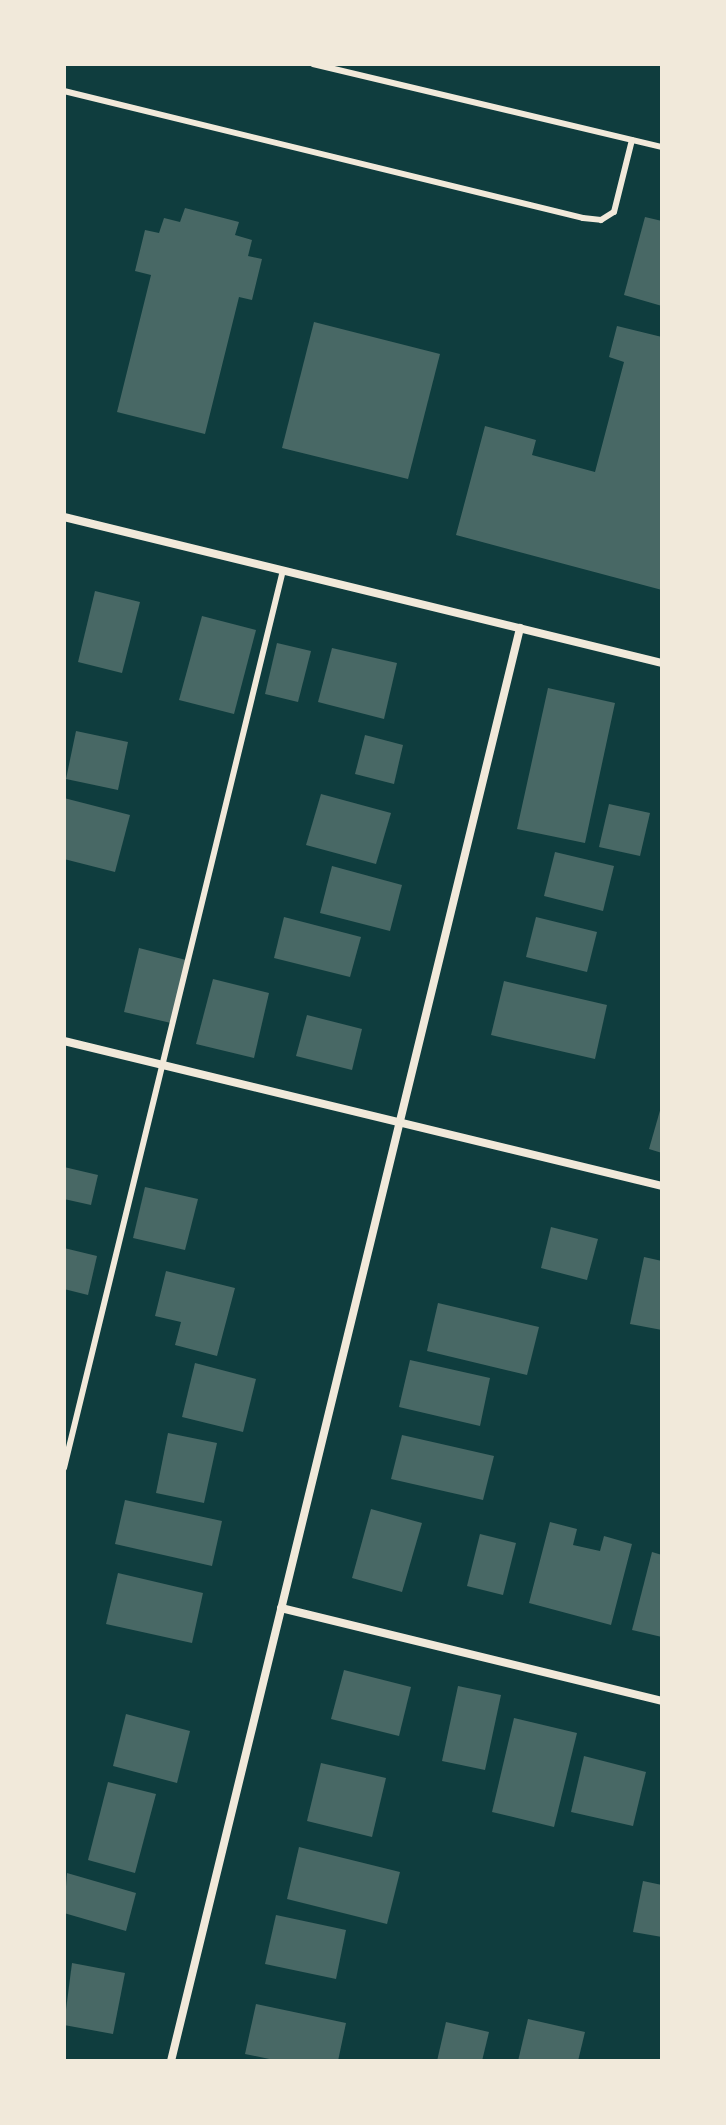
<!DOCTYPE html>
<style>
body{margin:0}
#map{position:relative;width:726px;height:2125px;overflow:hidden;background:#0f3d3e;font-family:Commissioner,sans-serif}
div>[style]{position:absolute}
.building>*{inset:0;background:#486865}
.service>*{height:6px;margin:-3px;padding:0 3px;transform-origin:3px;border-radius:3px;background:#f1e9da}
.minor>*{height:8px;margin:-4px;padding:0 4px;transform-origin:4px;border-radius:4px;background:#f1e9da}
span{translate:-50% -50%;white-space:nowrap;text-align:center;line-height:1.15;-webkit-text-stroke:7px #f1e9da;paint-order:stroke}
.frame{position:absolute;inset:0;border:66px solid #f1e9da;pointer-events:none}
</style>
<div id="map">
<div class="building">
<div style="clip-path:polygon(185px 208px,239px 222px,235px 235px,252px 240px,248px 256px,262px 259px,252px 300px,239px 297px,205px 434px,117px 412px,151px 275px,135px 271px,145px 230px,159px 233px,164px 218px,180px 222px)"></div>
<div style="clip-path:polygon(645px 217px,662px 221px,662px 306px,624px 295px)"></div>
<div style="clip-path:polygon(314px 322px,440px 354px,408px 479px,282px 448px)"></div>
<div style="clip-path:polygon(617px 326px,662px 337px,662px 590px,456px 535px,485px 426px,536px 440px,532px 455px,595px 472px,624px 362px,609px 357px)"></div>
<div style="clip-path:polygon(95px 591px,140px 602px,122px 673px,78px 662px)"></div>
<div style="clip-path:polygon(202px 616px,256px 630px,234px 714px,179px 700px)"></div>
<div style="clip-path:polygon(277px 643px,311px 651px,298px 702px,265px 694px)"></div>
<div style="clip-path:polygon(332px 648px,397px 663px,384px 719px,318px 702px)"></div>
<div style="clip-path:polygon(548px 688px,615px 703px,585px 843px,517px 829px)"></div>
<div style="clip-path:polygon(76px 731px,128px 742px,118px 790px,66px 779px)"></div>
<div style="clip-path:polygon(365px 735px,403px 745px,394px 784px,355px 774px)"></div>
<div style="clip-path:polygon(321px 794px,391px 813px,376px 864px,306px 845px)"></div>
<div style="clip-path:polygon(64px 798px,130px 815px,115px 872px,64px 859px)"></div>
<div style="clip-path:polygon(609px 804px,650px 813px,640px 856px,599px 847px)"></div>
<div style="clip-path:polygon(555px 852px,614px 866px,603px 911px,544px 896px)"></div>
<div style="clip-path:polygon(332px 866px,402px 885px,390px 931px,320px 913px)"></div>
<div style="clip-path:polygon(284px 917px,361px 937px,350px 977px,274px 958px)"></div>
<div style="clip-path:polygon(536px 917px,597px 932px,587px 972px,526px 957px)"></div>
<div style="clip-path:polygon(139px 948px,186px 960px,171px 1023px,124px 1012px)"></div>
<div style="clip-path:polygon(213px 979px,269px 993px,254px 1058px,196px 1044px)"></div>
<div style="clip-path:polygon(504px 981px,607px 1005px,595px 1059px,491px 1035px)"></div>
<div style="clip-path:polygon(307px 1015px,362px 1029px,352px 1070px,296px 1056px)"></div>
<div style="clip-path:polygon(661px 1107px,662px 1107px,662px 1153px,649px 1149px)"></div>
<div style="clip-path:polygon(64px 1167px,98px 1175px,91px 1205px,64px 1199px)"></div>
<div style="clip-path:polygon(145px 1187px,198px 1199px,185px 1250px,133px 1238px)"></div>
<div style="clip-path:polygon(551px 1227px,598px 1239px,587px 1280px,541px 1268px)"></div>
<div style="clip-path:polygon(64px 1248px,97px 1256px,88px 1295px,64px 1289px)"></div>
<div style="clip-path:polygon(644px 1257px,662px 1261px,662px 1330px,630px 1324px)"></div>
<div style="clip-path:polygon(166px 1271px,235px 1288px,217px 1356px,175px 1345px,181px 1322px,155px 1316px)"></div>
<div style="clip-path:polygon(438px 1303px,539px 1327px,527px 1375px,427px 1351px)"></div>
<div style="clip-path:polygon(410px 1360px,490px 1378px,480px 1426px,399px 1407px)"></div>
<div style="clip-path:polygon(195px 1363px,256px 1379px,243px 1432px,182px 1417px)"></div>
<div style="clip-path:polygon(168px 1433px,217px 1443px,204px 1503px,156px 1493px)"></div>
<div style="clip-path:polygon(402px 1435px,494px 1456px,483px 1500px,391px 1479px)"></div>
<div style="clip-path:polygon(125px 1500px,222px 1521px,212px 1566px,115px 1544px)"></div>
<div style="clip-path:polygon(371px 1509px,422px 1523px,402px 1592px,352px 1578px)"></div>
<div style="clip-path:polygon(550px 1522px,577px 1529px,573px 1545px,600px 1551px,604px 1536px,632px 1544px,611px 1625px,529px 1603px)"></div>
<div style="clip-path:polygon(480px 1534px,516px 1543px,503px 1595px,467px 1586px)"></div>
<div style="clip-path:polygon(652px 1552px,662px 1555px,662px 1637px,632px 1630px)"></div>
<div style="clip-path:polygon(118px 1573px,203px 1593px,192px 1643px,106px 1624px)"></div>
<div style="clip-path:polygon(344px 1670px,411px 1687px,399px 1736px,331px 1719px)"></div>
<div style="clip-path:polygon(458px 1686px,501px 1695px,485px 1770px,442px 1761px)"></div>
<div style="clip-path:polygon(126px 1714px,190px 1731px,177px 1783px,113px 1766px)"></div>
<div style="clip-path:polygon(514px 1718px,577px 1733px,554px 1827px,492px 1812px)"></div>
<div style="clip-path:polygon(584px 1756px,646px 1772px,633px 1826px,571px 1812px)"></div>
<div style="clip-path:polygon(321px 1763px,386px 1778px,372px 1837px,307px 1821px)"></div>
<div style="clip-path:polygon(108px 1782px,156px 1794px,135px 1873px,88px 1860px)"></div>
<div style="clip-path:polygon(299px 1847px,400px 1872px,387px 1924px,287px 1899px)"></div>
<div style="clip-path:polygon(67px 1873px,136px 1893px,126px 1931px,64px 1913px)"></div>
<div style="clip-path:polygon(643px 1881px,662px 1885px,662px 1937px,633px 1932px)"></div>
<div style="clip-path:polygon(276px 1915px,346px 1930px,336px 1979px,265px 1964px)"></div>
<div style="clip-path:polygon(72px 1963px,125px 1973px,113px 2034px,64px 2025px)"></div>
<div style="clip-path:polygon(256px 2004px,346px 2023px,338px 2061px,279px 2061px,245px 2054px)"></div>
<div style="clip-path:polygon(528px 2019px,585px 2032px,578px 2061px,518px 2061px)"></div>
<div style="clip-path:polygon(446px 2022px,489px 2032px,482px 2061px,437px 2061px)"></div>
</div>
<div class="service">
<div style="left:313px;top:64px;width:359px;rotate:13.4deg"></div>
<div style="left:64px;top:91px;width:534px;rotate:13.75deg"></div>
<div style="left:583px;top:218px;width:18px;rotate:6deg"></div>
<div style="left:601px;top:220px;width:15px;rotate:-32deg"></div>
<div style="left:614px;top:212px;width:74px;rotate:-76deg"></div>
<div style="left:64px;top:1468px;width:924px;rotate:-76.29deg"></div>
</div>
<div class="minor">
<div style="left:64px;top:517px;width:616px;rotate:13.72deg"></div>
<div style="left:64px;top:1041px;width:615px;rotate:13.63deg"></div>
<div style="left:281px;top:1608px;width:392px;rotate:13.7deg"></div>
<div style="left:171px;top:2061px;width:1475px;rotate:-76.31deg"></div>
</div>
<div class="frame"></div>
</div>
